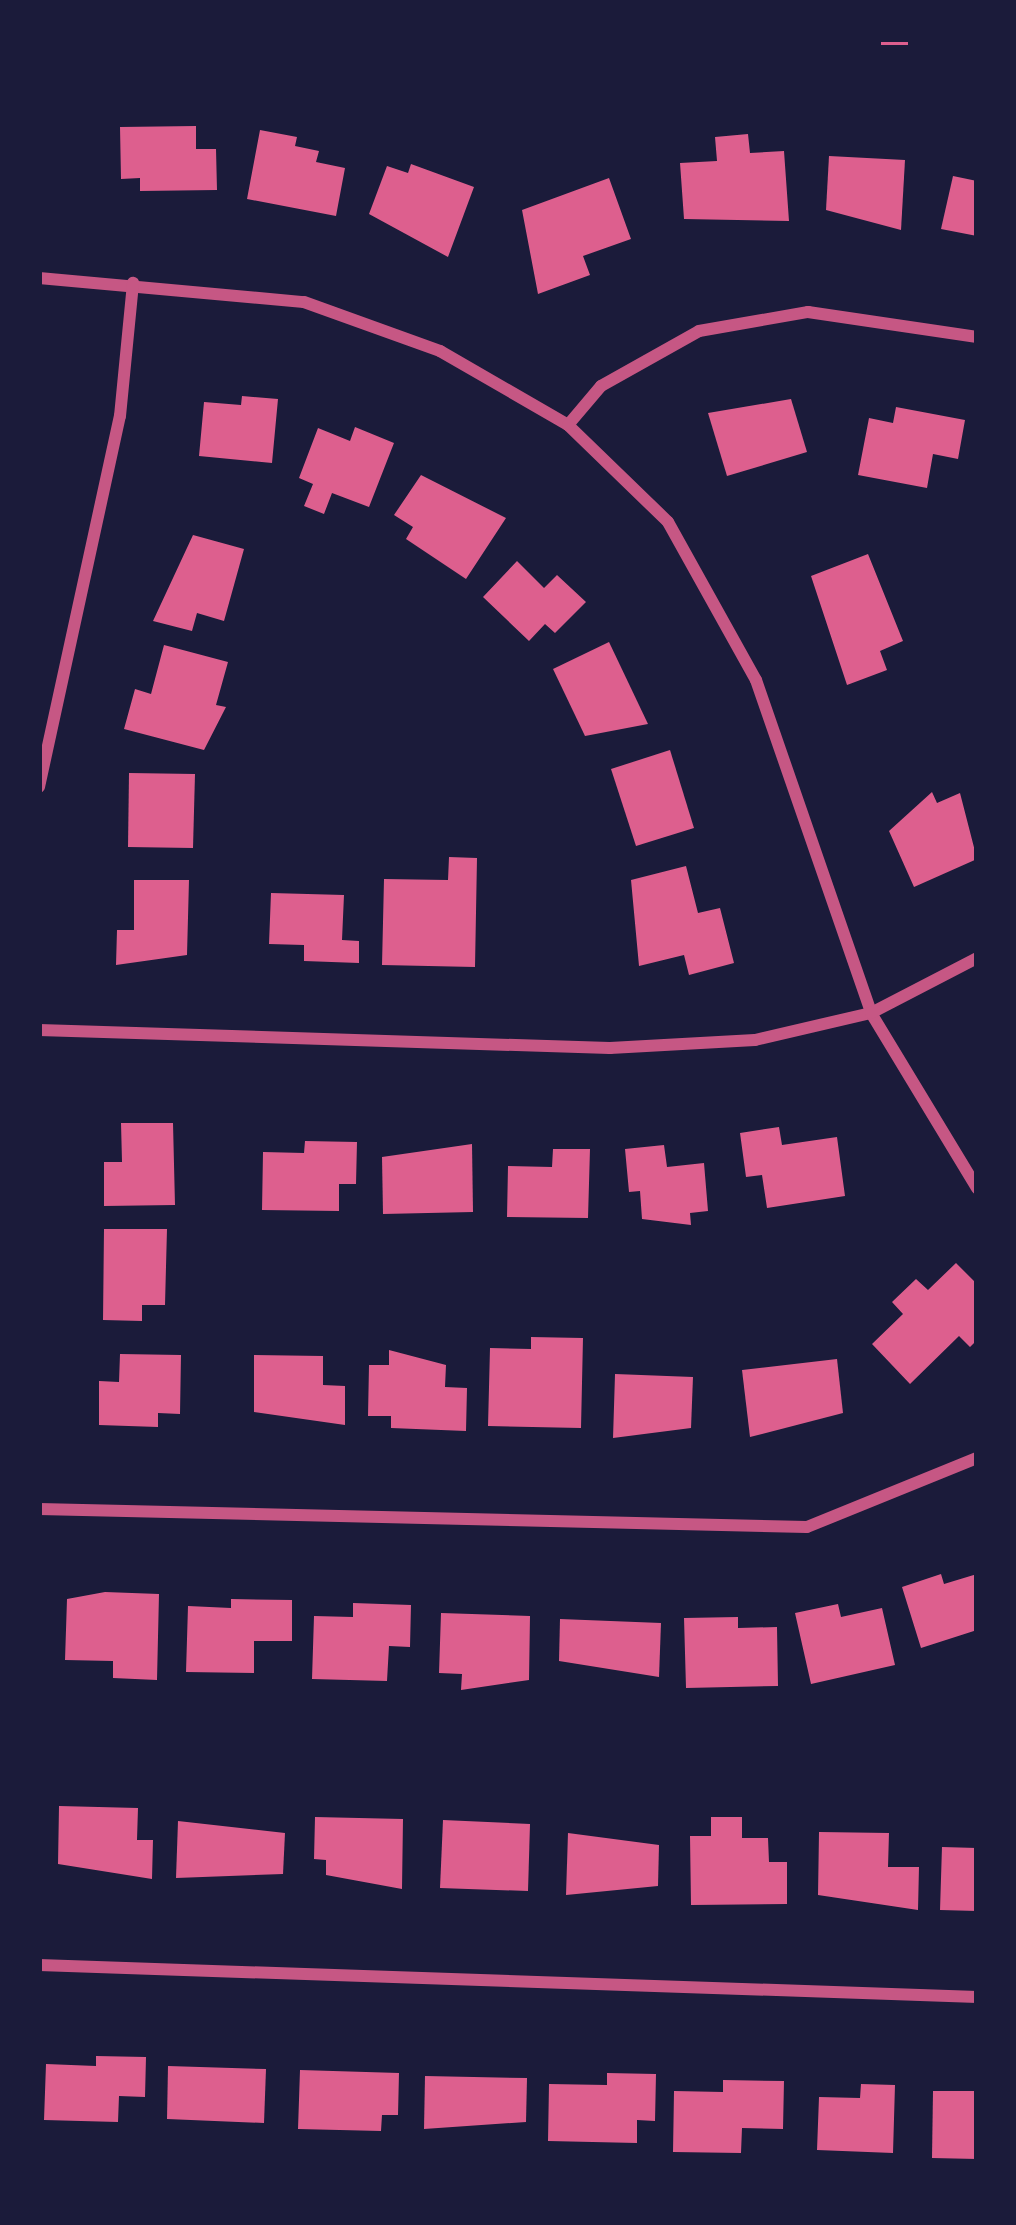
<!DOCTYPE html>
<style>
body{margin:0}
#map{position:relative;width:1016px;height:2225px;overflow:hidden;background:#1b1b3a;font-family:Lato,sans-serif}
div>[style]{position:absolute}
.building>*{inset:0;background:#dd5f8e}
.minor>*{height:12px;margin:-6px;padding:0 6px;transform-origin:6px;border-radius:6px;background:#c65784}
span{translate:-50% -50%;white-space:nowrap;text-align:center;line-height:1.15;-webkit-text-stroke:9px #1b1b3a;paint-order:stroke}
.frame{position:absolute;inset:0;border:42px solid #1b1b3a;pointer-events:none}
</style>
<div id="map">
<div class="building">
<div style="clip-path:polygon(881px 39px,908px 39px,908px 45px,881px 45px)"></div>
<div style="clip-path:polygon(196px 126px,196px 149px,216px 149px,217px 190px,140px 191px,140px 178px,121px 179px,120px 127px)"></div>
<div style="clip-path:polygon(260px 130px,297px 137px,295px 146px,319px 151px,316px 162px,345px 168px,336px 216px,247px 199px)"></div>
<div style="clip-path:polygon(748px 134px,750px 153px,784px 151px,789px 221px,684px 219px,680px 163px,717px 161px,715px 137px)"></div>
<div style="clip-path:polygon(829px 156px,905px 160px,901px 230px,826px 210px)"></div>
<div style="clip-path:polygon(411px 164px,474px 187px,448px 257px,369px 214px,387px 166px,408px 173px)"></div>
<div style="clip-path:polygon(953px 176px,977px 181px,977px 236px,941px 229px)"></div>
<div style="clip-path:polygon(609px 178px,631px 239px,583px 256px,590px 275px,538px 294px,522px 210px)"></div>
<div style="clip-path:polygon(242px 396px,278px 399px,272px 463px,199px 456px,204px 402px,241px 405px)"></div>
<div style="clip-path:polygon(791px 399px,807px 452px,727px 476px,708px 413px)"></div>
<div style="clip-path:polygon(896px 407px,965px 420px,958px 459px,933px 454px,927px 488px,858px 475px,869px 418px,893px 423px)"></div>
<div style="clip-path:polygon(355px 427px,394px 443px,369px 507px,332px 493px,324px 514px,304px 506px,313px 484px,299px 478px,318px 428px,350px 441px)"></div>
<div style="clip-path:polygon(421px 475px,506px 518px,466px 579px,406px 539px,413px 527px,394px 515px)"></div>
<div style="clip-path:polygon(193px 535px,244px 549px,224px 621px,197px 613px,192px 631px,153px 621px)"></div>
<div style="clip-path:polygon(868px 554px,903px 641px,880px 651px,887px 670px,847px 685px,811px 576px)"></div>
<div style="clip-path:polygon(517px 561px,544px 588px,557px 575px,586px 602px,555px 633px,545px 624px,529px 641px,483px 597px)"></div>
<div style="clip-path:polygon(609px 642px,648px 724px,585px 736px,553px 669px)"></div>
<div style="clip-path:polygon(164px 645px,228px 662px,216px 705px,226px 707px,204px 750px,124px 729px,135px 689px,151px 694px)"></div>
<div style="clip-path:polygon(670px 750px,694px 828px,636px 846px,611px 769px)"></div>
<div style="clip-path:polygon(129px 773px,195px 774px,193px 848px,128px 847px)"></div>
<div style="clip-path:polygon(932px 792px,937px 803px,960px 793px,977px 859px,914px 887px,889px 831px)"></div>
<div style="clip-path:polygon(449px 857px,477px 858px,475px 967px,382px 965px,384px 879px,448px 880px)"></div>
<div style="clip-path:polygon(686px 866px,698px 913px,720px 908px,734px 963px,689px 975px,684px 955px,639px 966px,631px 880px)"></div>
<div style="clip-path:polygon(134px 880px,189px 880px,187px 955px,116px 965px,117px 930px,134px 930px)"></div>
<div style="clip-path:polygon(271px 893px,344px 895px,342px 940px,359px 941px,359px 963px,304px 961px,304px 945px,269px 944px)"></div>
<div style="clip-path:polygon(121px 1123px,173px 1123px,175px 1205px,104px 1206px,104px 1162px,122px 1162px)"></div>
<div style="clip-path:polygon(779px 1127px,782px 1145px,837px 1137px,845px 1196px,767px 1208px,762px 1175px,746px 1177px,740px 1133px)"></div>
<div style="clip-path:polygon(305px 1141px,357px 1142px,356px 1184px,339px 1184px,339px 1211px,262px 1210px,263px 1152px,304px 1153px)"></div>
<div style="clip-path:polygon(472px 1144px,473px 1212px,383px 1214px,382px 1157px)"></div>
<div style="clip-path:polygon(664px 1145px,667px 1167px,704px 1163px,708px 1211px,690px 1213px,691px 1225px,642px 1219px,640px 1191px,629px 1192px,625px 1149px)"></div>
<div style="clip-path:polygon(553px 1149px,590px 1149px,588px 1218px,507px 1217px,508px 1166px,552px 1167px)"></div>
<div style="clip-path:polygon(104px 1229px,167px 1229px,165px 1305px,142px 1305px,142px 1321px,103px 1320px)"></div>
<div style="clip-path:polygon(956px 1263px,977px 1284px,977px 1340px,970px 1347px,959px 1336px,910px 1384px,872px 1344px,903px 1314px,892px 1302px,916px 1279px,928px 1290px)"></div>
<div style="clip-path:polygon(531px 1337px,583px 1338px,581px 1428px,488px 1426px,490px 1348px,531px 1349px)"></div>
<div style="clip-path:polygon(389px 1350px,446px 1365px,445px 1387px,467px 1388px,466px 1431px,391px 1428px,391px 1416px,368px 1416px,369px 1365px,389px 1365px)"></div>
<div style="clip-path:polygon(120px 1354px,181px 1355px,180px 1414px,158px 1413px,158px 1427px,99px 1425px,99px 1381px,119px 1382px)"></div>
<div style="clip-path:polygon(254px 1355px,323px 1356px,323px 1385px,345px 1386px,345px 1425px,254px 1412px)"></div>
<div style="clip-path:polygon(837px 1359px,843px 1413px,750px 1437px,742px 1370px)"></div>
<div style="clip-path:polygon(615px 1374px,693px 1377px,691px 1428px,613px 1438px)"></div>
<div style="clip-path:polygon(941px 1574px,944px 1584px,977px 1574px,977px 1630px,921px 1648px,902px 1587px)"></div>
<div style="clip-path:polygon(105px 1592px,159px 1594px,157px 1680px,113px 1678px,113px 1661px,65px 1660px,67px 1599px)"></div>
<div style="clip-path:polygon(231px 1599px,292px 1600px,292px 1641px,254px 1641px,254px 1673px,186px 1672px,188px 1606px,231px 1608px)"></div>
<div style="clip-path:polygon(353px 1603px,411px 1605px,410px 1647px,389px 1646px,387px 1681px,312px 1679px,314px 1616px,353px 1617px)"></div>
<div style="clip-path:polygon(838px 1604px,841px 1617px,882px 1608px,895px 1665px,811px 1684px,795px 1613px)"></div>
<div style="clip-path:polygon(441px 1613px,530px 1616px,529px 1680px,461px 1690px,462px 1674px,439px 1673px)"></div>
<div style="clip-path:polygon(738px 1617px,738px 1628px,777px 1627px,778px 1686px,686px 1688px,684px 1618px)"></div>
<div style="clip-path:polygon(560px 1619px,661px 1623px,659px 1677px,559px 1661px)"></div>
<div style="clip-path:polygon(59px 1806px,138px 1808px,137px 1840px,153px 1840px,152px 1879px,58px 1864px)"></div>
<div style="clip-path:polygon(315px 1817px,403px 1819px,402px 1889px,326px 1875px,326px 1860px,314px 1859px)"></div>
<div style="clip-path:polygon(711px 1817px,742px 1817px,742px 1838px,768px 1838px,769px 1862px,787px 1862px,787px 1904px,691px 1905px,690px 1836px,711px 1836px)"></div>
<div style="clip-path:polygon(443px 1820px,530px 1824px,528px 1891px,440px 1888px)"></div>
<div style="clip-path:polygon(178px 1821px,285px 1833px,283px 1874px,176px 1878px)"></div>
<div style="clip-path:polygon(819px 1832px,889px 1833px,888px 1867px,919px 1867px,918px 1910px,818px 1895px)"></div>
<div style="clip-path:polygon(568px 1833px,659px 1845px,658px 1886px,566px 1895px)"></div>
<div style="clip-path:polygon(942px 1847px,977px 1848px,977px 1911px,940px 1910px)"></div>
<div style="clip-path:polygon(96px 2056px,146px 2057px,145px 2097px,119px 2096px,118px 2122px,44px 2120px,46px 2064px,96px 2066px)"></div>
<div style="clip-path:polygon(168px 2066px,266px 2069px,264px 2123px,167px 2119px)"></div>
<div style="clip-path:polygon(300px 2070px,399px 2073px,398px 2115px,382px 2115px,381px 2131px,298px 2129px)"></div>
<div style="clip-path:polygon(607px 2073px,656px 2074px,655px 2121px,637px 2120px,637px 2143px,548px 2141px,549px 2084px,607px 2085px)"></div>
<div style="clip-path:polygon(425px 2076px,527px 2078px,526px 2122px,424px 2129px)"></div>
<div style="clip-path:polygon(723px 2080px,784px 2081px,783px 2129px,742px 2128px,741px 2153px,673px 2152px,674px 2091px,723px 2092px)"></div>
<div style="clip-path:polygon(861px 2084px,895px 2085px,893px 2153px,817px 2150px,819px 2097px,860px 2098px)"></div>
<div style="clip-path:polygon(933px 2091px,977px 2091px,977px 2159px,932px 2158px)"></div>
</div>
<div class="minor">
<div style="left:39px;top:278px;width:266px;rotate:5.2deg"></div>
<div style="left:304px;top:302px;width:145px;rotate:19.8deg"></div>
<div style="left:440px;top:351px;width:148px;rotate:30deg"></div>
<div style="left:568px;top:425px;width:139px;rotate:44.1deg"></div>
<div style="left:668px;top:522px;width:181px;rotate:60.9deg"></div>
<div style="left:756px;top:680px;width:352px;rotate:70.9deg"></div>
<div style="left:871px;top:1013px;width:205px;rotate:58.8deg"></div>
<div style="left:568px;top:425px;width:51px;rotate:-49.8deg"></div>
<div style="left:601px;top:386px;width:112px;rotate:-29.3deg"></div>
<div style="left:699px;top:331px;width:111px;rotate:-9.9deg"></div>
<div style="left:808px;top:312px;width:171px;rotate:8.4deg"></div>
<div style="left:39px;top:787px;width:380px;rotate:-77.7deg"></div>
<div style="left:120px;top:416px;width:134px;rotate:-84.4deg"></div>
<div style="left:39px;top:1030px;width:571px;rotate:1.81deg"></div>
<div style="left:610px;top:1048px;width:145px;rotate:-3.2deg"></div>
<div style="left:755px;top:1040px;width:119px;rotate:-13.1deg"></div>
<div style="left:871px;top:1013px;width:119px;rotate:-27.4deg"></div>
<div style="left:39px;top:1509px;width:768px;rotate:1.34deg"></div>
<div style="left:807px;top:1527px;width:183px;rotate:-22.1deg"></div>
<div style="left:39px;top:1965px;width:939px;rotate:1.95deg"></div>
</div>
<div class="frame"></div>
</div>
